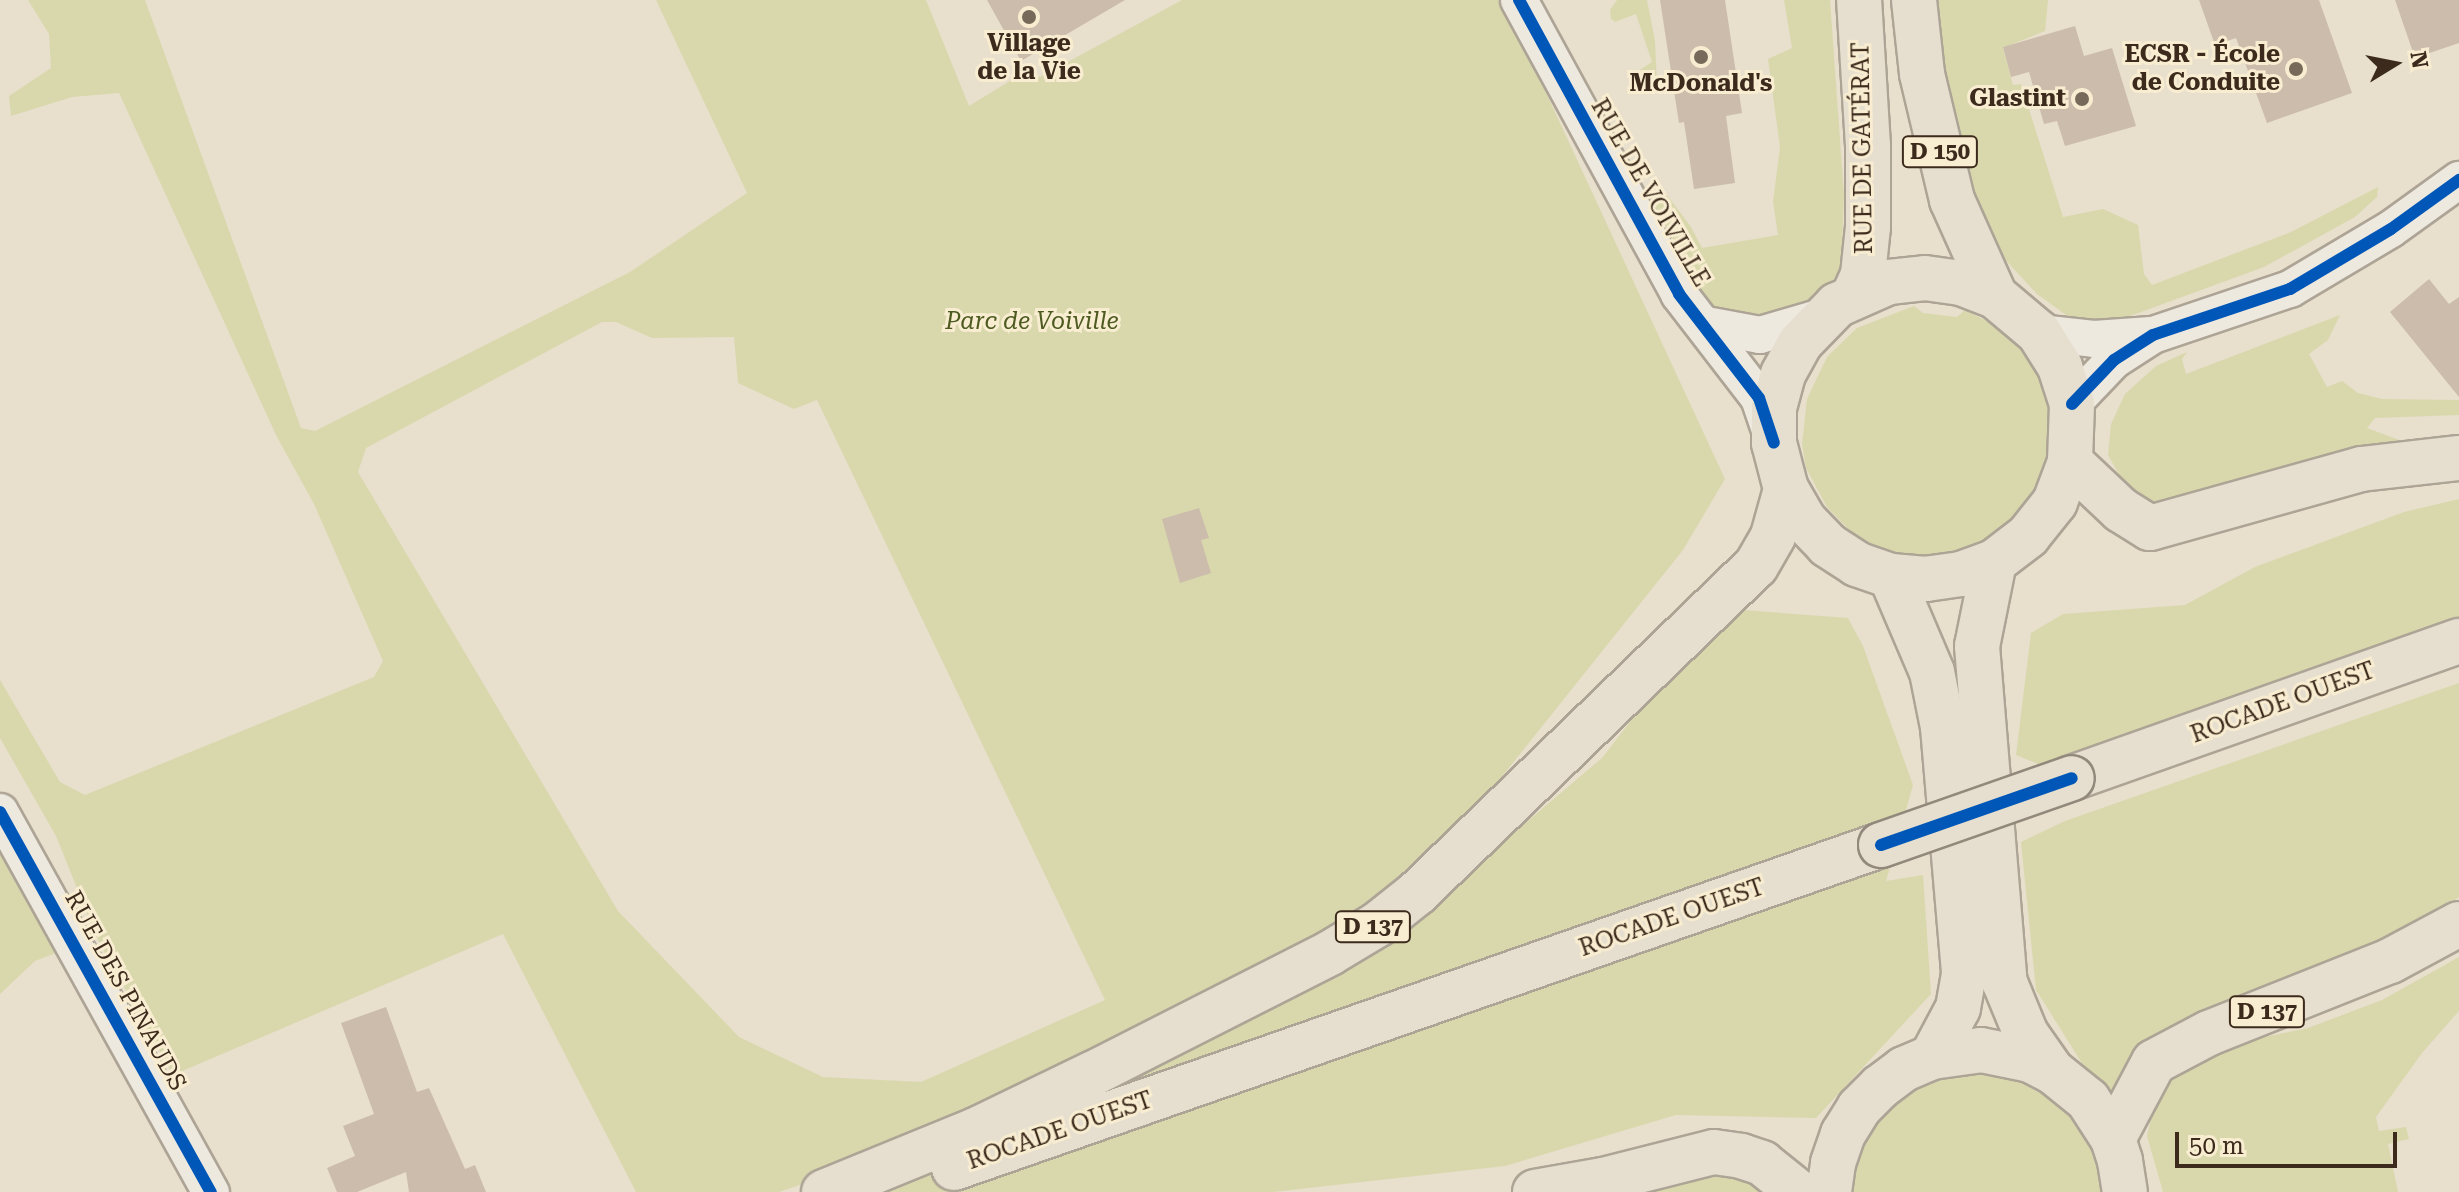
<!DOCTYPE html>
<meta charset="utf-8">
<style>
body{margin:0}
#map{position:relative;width:2459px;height:1192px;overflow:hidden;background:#e8dfcc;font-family:"Roboto Serif",serif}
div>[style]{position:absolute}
.green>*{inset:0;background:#d9d8ad}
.building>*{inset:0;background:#ccbcac}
.roads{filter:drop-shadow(2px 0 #ada496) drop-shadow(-2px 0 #ada496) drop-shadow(0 2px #ada496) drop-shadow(0 -2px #ada496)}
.minor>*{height:36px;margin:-18px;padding:0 18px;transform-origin:18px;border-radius:18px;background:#eee9df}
.major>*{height:44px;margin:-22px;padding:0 22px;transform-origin:22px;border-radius:22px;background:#e6dfcf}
.bridges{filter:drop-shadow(2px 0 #92897c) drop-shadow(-2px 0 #92897c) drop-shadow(0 2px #92897c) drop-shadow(0 -2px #92897c)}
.major-bridge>*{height:44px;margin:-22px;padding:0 22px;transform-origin:22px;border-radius:22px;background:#e6dfcf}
.cycleway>*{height:12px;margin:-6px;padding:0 6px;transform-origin:6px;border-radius:6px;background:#0057b8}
.dots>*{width:22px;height:22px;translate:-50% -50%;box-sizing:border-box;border:4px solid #f9edd1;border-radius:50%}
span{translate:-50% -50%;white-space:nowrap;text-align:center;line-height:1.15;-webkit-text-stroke:6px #f9edd1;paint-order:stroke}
.shield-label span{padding:2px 6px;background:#f9edd1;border:2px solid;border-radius:6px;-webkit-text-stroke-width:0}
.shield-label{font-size:22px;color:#3c2b1c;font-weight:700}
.poi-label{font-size:24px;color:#3c2b1c;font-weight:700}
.right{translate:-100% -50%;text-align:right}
.street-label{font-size:24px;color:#3c2b1c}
.park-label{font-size:24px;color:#4d5b20;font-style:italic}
.north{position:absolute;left:2355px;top:24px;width:80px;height:80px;-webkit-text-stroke:6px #f9edd1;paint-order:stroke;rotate:80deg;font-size:22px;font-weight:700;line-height:32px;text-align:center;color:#3c2b1c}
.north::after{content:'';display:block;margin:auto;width:28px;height:36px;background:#3c2b1c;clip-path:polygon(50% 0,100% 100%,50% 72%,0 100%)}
.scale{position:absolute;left:2175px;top:1132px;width:222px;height:36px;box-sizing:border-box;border:4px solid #3c2b1c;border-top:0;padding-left:10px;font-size:24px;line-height:28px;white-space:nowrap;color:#3c2b1c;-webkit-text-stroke:6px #f9edd1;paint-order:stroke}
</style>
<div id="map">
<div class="green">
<div style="clip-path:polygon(evenodd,28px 0,145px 0,301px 428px,315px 431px,630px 272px,747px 193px,656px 0,926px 0,969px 106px,1026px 71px,1040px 77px,1182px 0,1503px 0,1725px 479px,1683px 550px,1492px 789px,1393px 893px,957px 1131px,779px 1192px,636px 1192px,503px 934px,173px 1075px,97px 938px,56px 836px,0 738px,0 680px,60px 782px,85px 795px,374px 677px,383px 661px,314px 504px,277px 437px,119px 93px,72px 97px,11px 116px,9px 96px,51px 68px,49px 34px,28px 0,602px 322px,616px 322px,652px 338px,734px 337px,738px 383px,794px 409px,817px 400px,1105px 1000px,921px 1082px,823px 1077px,739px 1037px,618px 911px,358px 472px,366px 448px,602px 322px)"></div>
<div style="clip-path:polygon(1617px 0,1647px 0,1655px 41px,1657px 85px,1641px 78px,1638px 71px,1652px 62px,1636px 14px,1615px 22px,1611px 19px,1610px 10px)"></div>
<div style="clip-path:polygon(1784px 0,1830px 0,1844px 195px,1841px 270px,1820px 296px,1768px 324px,1721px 317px,1695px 287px,1632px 196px,1658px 183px,1691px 227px,1702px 248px,1778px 235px,1773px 202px,1780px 147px,1768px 59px,1792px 48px)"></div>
<div style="clip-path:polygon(1931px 0,2048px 0,2045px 31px,2003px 48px,2013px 85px,2021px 84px,2063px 217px,2103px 209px,2138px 225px,2144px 274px,2152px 285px,2291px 232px,2378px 187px,2377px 197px,2355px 217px,2264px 267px,2100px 327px,2080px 325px,2037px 294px,1988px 241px,1964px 174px,1935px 39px)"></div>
<div style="clip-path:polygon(1914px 306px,1923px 313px,1957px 317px,1965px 310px,2008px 332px,2036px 362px,2053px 401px,2055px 459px,2017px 527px,1946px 560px,1888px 554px,1853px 534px,1827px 507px,1806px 468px,1802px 444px,1807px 399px,1827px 357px,1857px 328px)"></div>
<div style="clip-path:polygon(2340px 315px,2328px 340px,2309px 354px,2327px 387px,2342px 381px,2358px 393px,2382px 399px,2459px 400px,2459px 415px,2375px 418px,2367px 428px,2402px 441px,2246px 480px,2159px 510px,2131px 496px,2108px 455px,2111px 424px,2125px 394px,2156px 366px,2187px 352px,2182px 359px,2186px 374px)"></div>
<div style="clip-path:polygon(2459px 499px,2459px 618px,2053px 770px,2016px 755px,2031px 633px,2063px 614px,2185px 605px,2255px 567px,2404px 512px)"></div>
<div style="clip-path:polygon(1743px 610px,1848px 618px,1863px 646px,1913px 785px,1886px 881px,1923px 875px,1931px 994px,1816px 1118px,1676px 1115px,1505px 1166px,1273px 1192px,886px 1192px,1137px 1071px,1381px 945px,1602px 758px,1654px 691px)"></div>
<div style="clip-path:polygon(2459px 683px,2459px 897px,2389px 950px,2112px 1100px,2090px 1076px,2036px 990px,2021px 842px,2065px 821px)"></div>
<div style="clip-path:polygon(0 841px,61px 951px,35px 961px,0 994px)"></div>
<div style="clip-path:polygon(2459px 957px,2459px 1011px,2422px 1053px,2376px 1117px,2379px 1131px,2406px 1127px,2409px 1139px,2388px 1144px,2398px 1192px,2163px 1192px,2147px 1136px,2156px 1097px,2184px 1065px,2221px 1046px,2308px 1028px,2382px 1000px)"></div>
<div style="clip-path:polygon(1976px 1074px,2017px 1081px,2054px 1100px,2083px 1131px,2100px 1169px,2102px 1192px,1851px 1192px,1853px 1169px,1870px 1131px,1898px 1100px,1935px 1081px)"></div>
<div style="clip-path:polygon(1714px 1171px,1772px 1192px,1624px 1192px)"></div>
</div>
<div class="building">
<div style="clip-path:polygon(987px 0,1125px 0,1021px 61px)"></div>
<div style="clip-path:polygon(1660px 0,1725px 0,1742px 113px,1726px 116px,1735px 183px,1694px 189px,1684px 122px,1679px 123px)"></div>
<div style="clip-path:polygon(2199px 0,2319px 0,2352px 93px,2267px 123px,2236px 38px,2215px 45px)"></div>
<div style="clip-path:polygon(2395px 0,2459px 0,2459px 43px,2415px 58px)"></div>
<div style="clip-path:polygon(2075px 26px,2084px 56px,2112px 48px,2136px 126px,2065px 146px,2057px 121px,2044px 124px,2029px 72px,2011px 77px,2003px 47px)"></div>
<div style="clip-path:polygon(2429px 279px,2449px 304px,2459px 297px,2459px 397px,2390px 312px)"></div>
<div style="clip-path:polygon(1199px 508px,1209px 538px,1201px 540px,1211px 573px,1180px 583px,1162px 519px)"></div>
<div style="clip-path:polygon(386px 1007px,417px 1092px,429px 1088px,465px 1169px,475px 1165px,486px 1192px,409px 1192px,406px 1172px,357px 1192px,337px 1192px,327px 1168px,355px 1156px,343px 1126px,374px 1114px,341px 1023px)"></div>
</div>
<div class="roads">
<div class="minor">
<div style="left:1519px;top:0;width:335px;rotate:61.4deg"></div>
<div style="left:1679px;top:294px;width:131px;rotate:52.4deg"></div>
<div style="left:1759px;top:398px;width:40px;rotate:71.1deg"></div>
<div style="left:1706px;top:325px;width:55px;rotate:10.5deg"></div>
<div style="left:1760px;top:335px;width:65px;rotate:-16.2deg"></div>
<div style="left:2039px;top:333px;width:55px;rotate:6.2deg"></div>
<div style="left:2094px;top:339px;width:57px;rotate:-4deg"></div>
<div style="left:2072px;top:404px;width:61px;rotate:-46.3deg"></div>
<div style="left:2114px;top:360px;width:46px;rotate:-32.7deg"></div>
<div style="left:2153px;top:335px;width:145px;rotate:-18.6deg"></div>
<div style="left:2290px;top:289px;width:117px;rotate:-30.7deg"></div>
<div style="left:2391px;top:229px;width:84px;rotate:-35.8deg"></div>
<div style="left:0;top:812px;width:435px;rotate:61deg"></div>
</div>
<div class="major">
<div style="left:1914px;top:0;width:74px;rotate:83.8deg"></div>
<div style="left:1922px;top:74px;width:130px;rotate:76.6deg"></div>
<div style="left:1952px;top:200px;width:105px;rotate:65.9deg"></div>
<div style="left:1854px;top:295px;width:22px;rotate:-66deg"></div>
<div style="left:1863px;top:275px;width:48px;rotate:-84.1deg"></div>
<div style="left:1868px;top:227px;width:81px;rotate:-90deg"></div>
<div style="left:1868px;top:146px;width:146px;rotate:-93.5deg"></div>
<div style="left:2070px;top:462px;width:70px;rotate:43.3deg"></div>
<div style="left:2121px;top:510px;width:34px;rotate:32deg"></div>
<div style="left:2150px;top:528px;width:219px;rotate:-15.6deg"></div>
<div style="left:2361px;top:469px;width:99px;rotate:-6.4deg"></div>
<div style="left:1994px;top:562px;width:86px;rotate:101.4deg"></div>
<div style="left:1977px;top:646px;width:338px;rotate:85.3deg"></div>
<div style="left:2005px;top:983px;width:55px;rotate:67.6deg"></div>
<div style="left:2026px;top:1034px;width:45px;rotate:54.9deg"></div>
<div style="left:1891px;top:576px;width:104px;rotate:66.9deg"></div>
<div style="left:1932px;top:672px;width:56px;rotate:78.7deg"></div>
<div style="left:1943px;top:727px;width:248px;rotate:85.1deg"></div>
<div style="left:1964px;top:974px;width:35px;rotate:100deg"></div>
<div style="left:1958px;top:1008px;width:55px;rotate:118deg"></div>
<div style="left:2072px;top:778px;width:411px;rotate:-19.5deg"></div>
<div style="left:2113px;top:1139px;width:87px;rotate:-62deg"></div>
<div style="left:2154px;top:1062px;width:62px;rotate:-27.8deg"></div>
<div style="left:2209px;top:1033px;width:195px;rotate:-21.7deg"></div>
<div style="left:2390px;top:961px;width:78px;rotate:-28.2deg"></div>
<div style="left:954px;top:1168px;width:982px;rotate:-19.21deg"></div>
<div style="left:824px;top:1192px;width:166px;rotate:-22.2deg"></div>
<div style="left:978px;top:1129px;width:127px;rotate:-25.8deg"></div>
<div style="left:1092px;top:1074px;width:267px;rotate:-26.9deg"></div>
<div style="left:1330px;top:953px;width:56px;rotate:-31.1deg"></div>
<div style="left:1378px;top:924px;width:50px;rotate:-38.5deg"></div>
<div style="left:1417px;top:893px;width:471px;rotate:-44deg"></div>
<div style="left:1756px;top:566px;width:34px;rotate:-60deg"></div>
<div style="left:1773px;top:536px;width:49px;rotate:-74.5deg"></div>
<div style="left:1786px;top:489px;width:48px;rotate:-104.6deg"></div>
<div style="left:1774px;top:443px;width:35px;rotate:-90deg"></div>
<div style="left:1774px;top:408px;width:35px;rotate:-75deg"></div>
<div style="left:1783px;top:374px;width:35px;rotate:-61deg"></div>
<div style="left:1800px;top:343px;width:53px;rotate:-45.8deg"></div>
<div style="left:1837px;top:305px;width:57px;rotate:-23.9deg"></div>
<div style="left:1889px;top:282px;width:36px;rotate:-6deg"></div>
<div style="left:1925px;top:278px;width:36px;rotate:8deg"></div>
<div style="left:1961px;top:283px;width:36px;rotate:21deg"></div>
<div style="left:1995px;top:296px;width:57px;rotate:40.1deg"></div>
<div style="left:2039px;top:333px;width:40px;rotate:58deg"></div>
<div style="left:2060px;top:367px;width:39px;rotate:72deg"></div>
<div style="left:2072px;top:404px;width:58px;rotate:92deg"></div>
<div style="left:2070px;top:462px;width:43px;rotate:110.6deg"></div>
<div style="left:2055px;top:502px;width:43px;rotate:128.5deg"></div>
<div style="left:2028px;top:536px;width:43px;rotate:142.6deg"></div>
<div style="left:1994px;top:562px;width:35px;rotate:160deg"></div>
<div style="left:1961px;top:574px;width:35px;rotate:172deg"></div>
<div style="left:1926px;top:579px;width:35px;rotate:-175deg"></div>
<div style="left:1891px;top:576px;width:36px;rotate:-161deg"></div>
<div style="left:1857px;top:564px;width:35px;rotate:-147deg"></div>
<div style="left:1828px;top:545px;width:35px;rotate:-134deg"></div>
<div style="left:1804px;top:520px;width:36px;rotate:-120deg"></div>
<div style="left:1535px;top:1192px;width:69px;rotate:-10deg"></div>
<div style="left:1603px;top:1180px;width:114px;rotate:-14.2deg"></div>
<div style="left:1714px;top:1152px;width:27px;rotate:8deg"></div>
<div style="left:1741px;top:1156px;width:22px;rotate:18deg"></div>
<div style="left:1762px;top:1163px;width:46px;rotate:38.9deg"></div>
<div style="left:1829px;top:1192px;width:29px;rotate:-82deg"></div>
<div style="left:1833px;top:1163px;width:31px;rotate:-71deg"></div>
<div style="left:1843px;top:1134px;width:31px;rotate:-58deg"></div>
<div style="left:1859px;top:1108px;width:30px;rotate:-45deg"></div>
<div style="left:1880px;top:1087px;width:30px;rotate:-37deg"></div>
<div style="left:1904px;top:1069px;width:30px;rotate:-23deg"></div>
<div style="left:1932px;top:1057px;width:49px;rotate:-8.1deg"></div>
<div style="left:1981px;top:1050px;width:50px;rotate:11.5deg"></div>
<div style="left:2030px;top:1060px;width:25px;rotate:27deg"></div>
<div style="left:2052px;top:1071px;width:46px;rotate:38.9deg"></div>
<div style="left:2088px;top:1100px;width:46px;rotate:57.3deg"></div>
<div style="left:2113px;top:1139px;width:23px;rotate:72deg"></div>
<div style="left:2120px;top:1161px;width:31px;rotate:81deg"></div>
</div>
</div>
<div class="bridges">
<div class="major-bridge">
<div style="left:1881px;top:845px;width:202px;rotate:-19.3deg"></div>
</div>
</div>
<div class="cycleway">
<div style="left:1519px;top:0;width:335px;rotate:61.4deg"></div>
<div style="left:1679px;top:294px;width:131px;rotate:52.4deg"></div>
<div style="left:1759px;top:398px;width:47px;rotate:71.6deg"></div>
<div style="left:2072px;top:404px;width:61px;rotate:-46.3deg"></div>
<div style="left:2114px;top:360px;width:46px;rotate:-32.7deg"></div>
<div style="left:2153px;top:335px;width:145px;rotate:-18.6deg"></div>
<div style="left:2290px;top:289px;width:117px;rotate:-30.7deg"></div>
<div style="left:2391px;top:229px;width:84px;rotate:-35.8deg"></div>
<div style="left:0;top:812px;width:435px;rotate:61deg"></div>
<div style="left:1881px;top:845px;width:202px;rotate:-19.3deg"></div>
</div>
<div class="dots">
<div style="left:1029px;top:17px;background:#786a5a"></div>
<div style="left:1701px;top:57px;background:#786a5a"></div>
<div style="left:2296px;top:69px;background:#786a5a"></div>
<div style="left:2082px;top:99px;background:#786a5a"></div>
</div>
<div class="shield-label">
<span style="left:1940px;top:152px">D 150</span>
<span style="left:1373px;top:927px">D 137</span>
<span style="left:2267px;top:1012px">D 137</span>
</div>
<div class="poi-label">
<span style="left:1029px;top:58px">Village<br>de la Vie</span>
<span class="right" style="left:2280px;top:69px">ECSR - École<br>de Conduite</span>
<span style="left:1701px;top:84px">McDonald's</span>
<span class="right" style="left:2066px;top:99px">Glastint</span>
</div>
<div class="street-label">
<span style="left:1863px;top:148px;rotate:-91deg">RUE DE GATÉRAT</span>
<span style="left:1650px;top:193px;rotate:60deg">RUE DE VOIVILLE</span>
<span style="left:2283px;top:703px;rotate:-20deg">ROCADE OUEST</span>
<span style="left:1672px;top:918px;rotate:-19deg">ROCADE OUEST</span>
<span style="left:125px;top:991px;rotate:61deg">RUE DES PINAUDS</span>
<span style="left:1060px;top:1131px;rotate:-19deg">ROCADE OUEST</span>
</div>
<div class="park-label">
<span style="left:1032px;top:322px">Parc de Voiville</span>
</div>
<div class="north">N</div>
<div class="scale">50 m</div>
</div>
